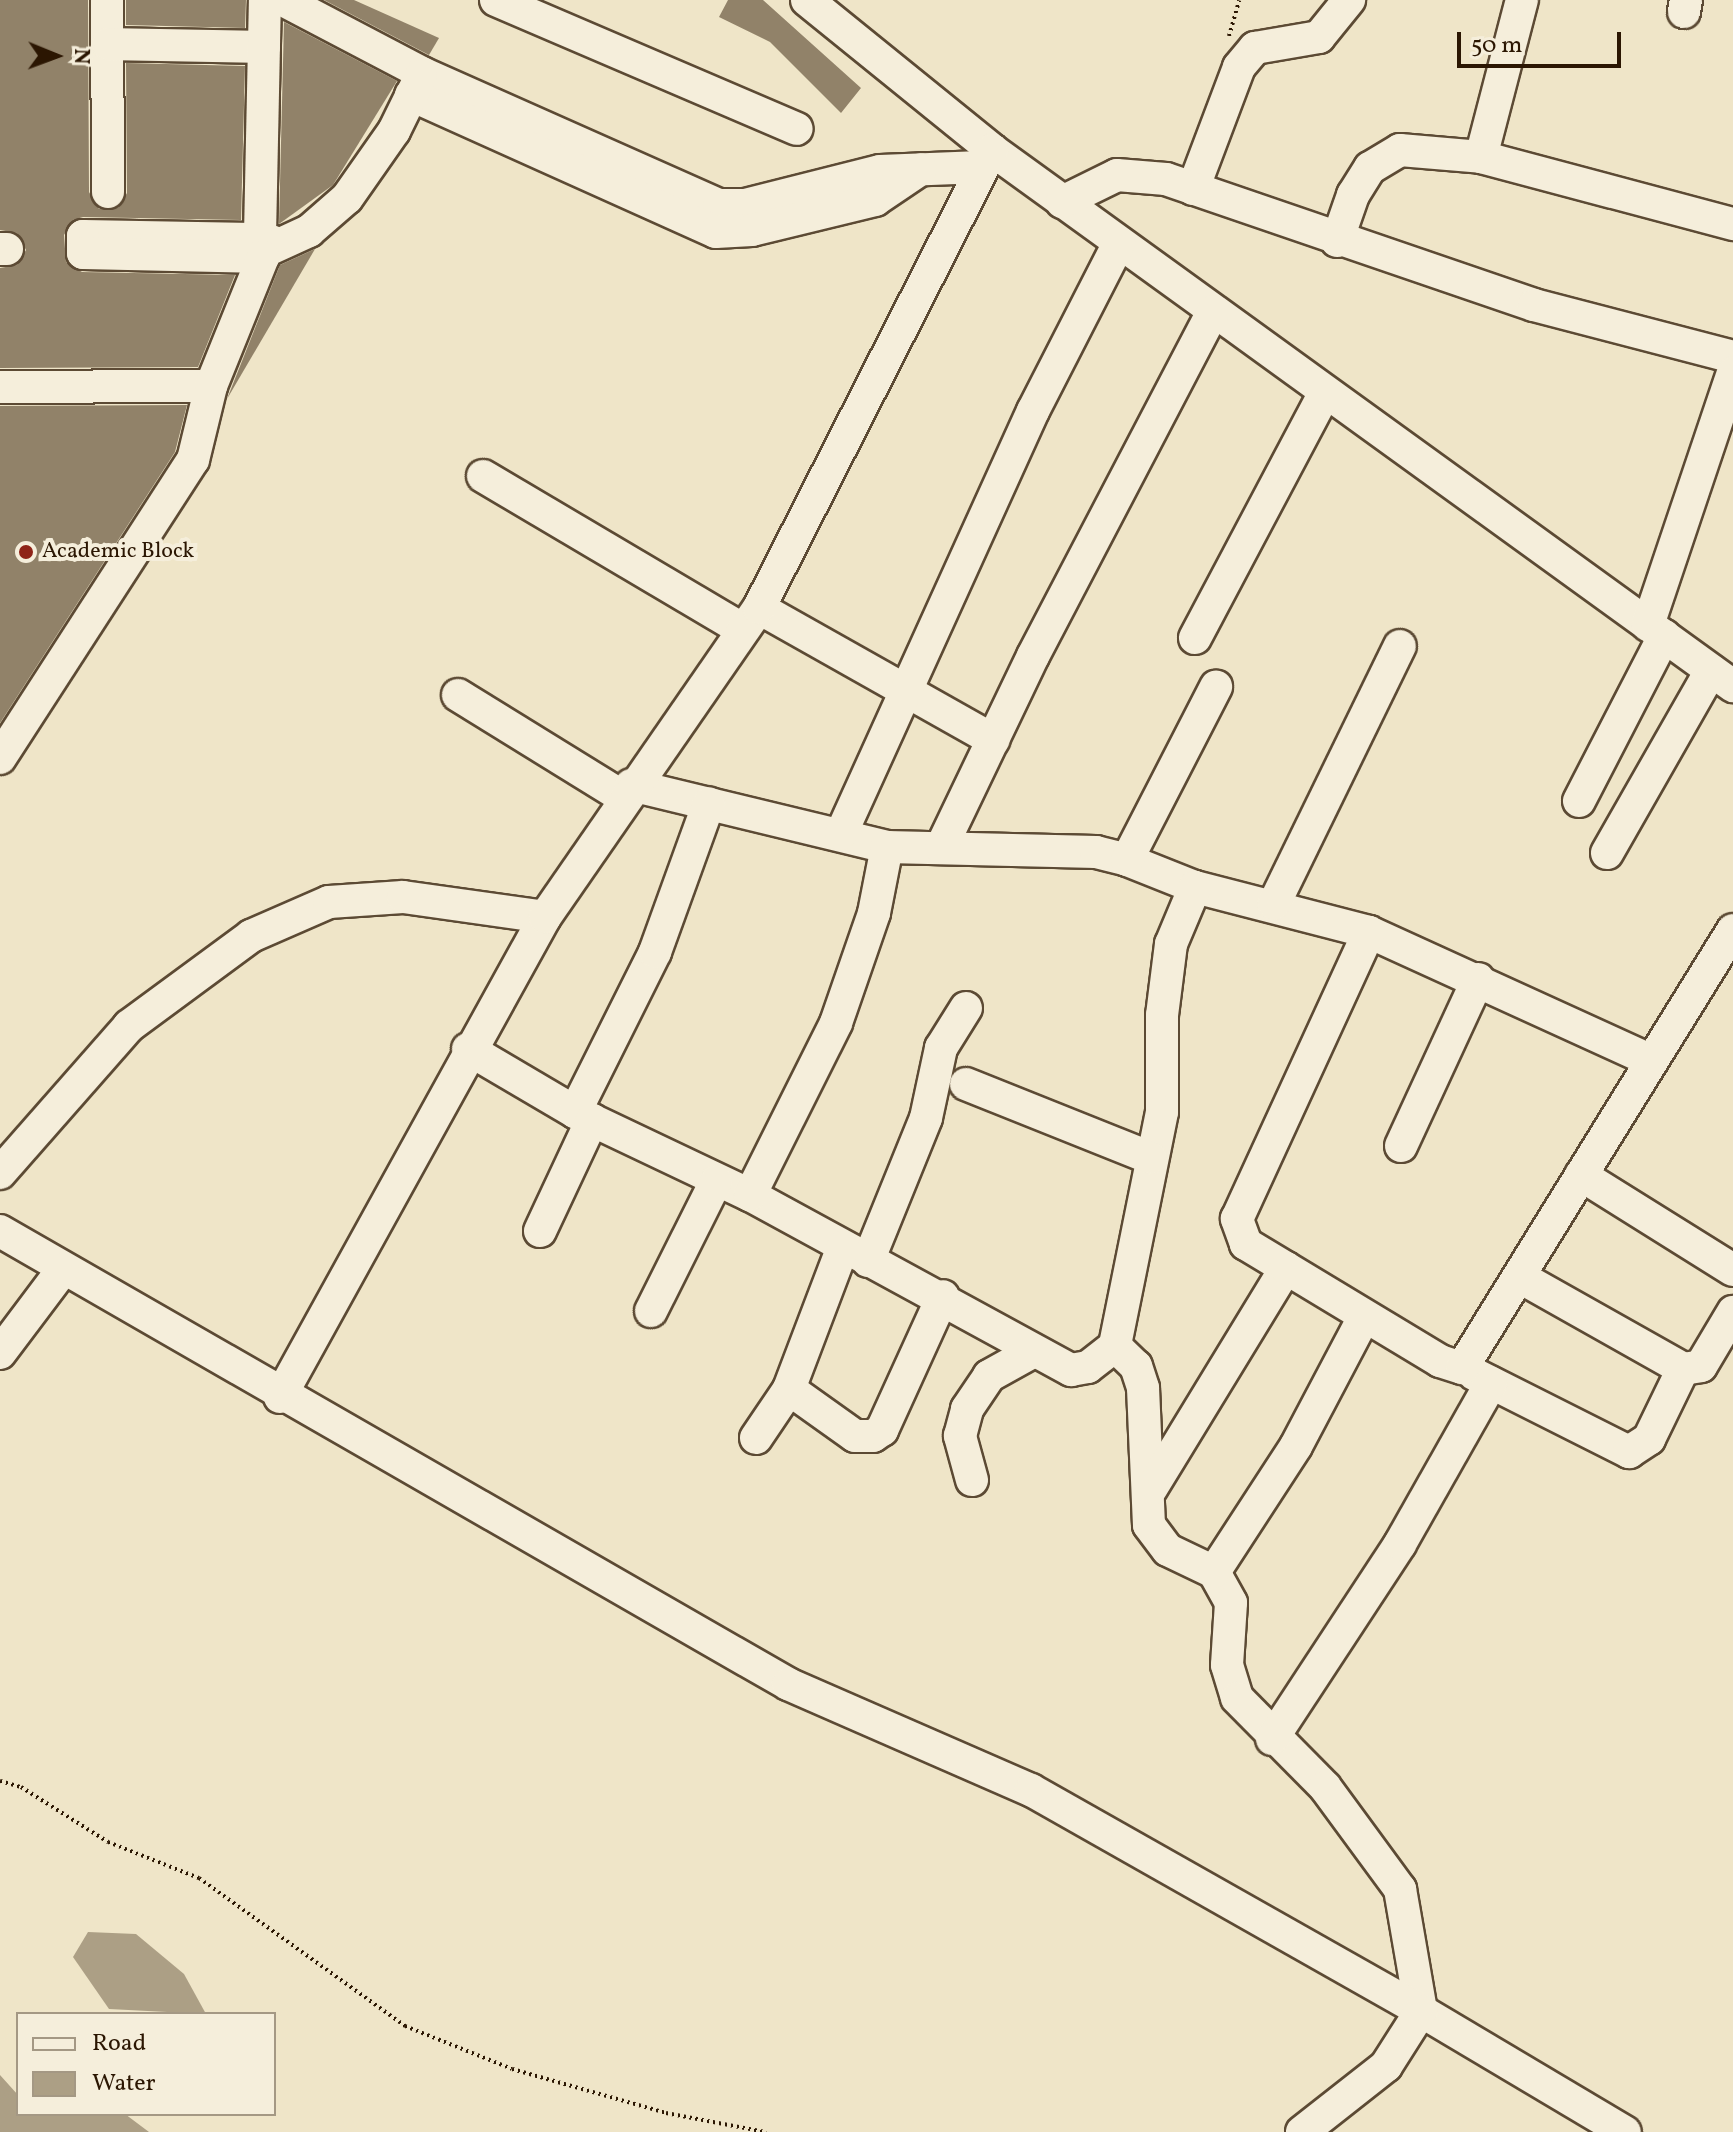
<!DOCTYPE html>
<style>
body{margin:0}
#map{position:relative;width:1733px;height:2132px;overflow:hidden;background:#efe5c8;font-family:Vollkorn,serif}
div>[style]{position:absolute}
.water>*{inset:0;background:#ac9f85}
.building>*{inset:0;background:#918269}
.path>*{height:4px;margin-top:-2px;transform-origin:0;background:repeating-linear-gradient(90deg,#2b1602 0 2px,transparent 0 6px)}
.roads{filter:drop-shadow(2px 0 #5c4a34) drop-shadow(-2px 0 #5c4a34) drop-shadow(0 2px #5c4a34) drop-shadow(0 -2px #5c4a34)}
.minor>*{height:32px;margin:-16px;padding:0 16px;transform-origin:16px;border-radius:16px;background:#f5eedb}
.dots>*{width:22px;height:22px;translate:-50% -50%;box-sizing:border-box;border:4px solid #f5eedb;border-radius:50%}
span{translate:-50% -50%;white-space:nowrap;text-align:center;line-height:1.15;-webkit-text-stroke:8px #f5eedb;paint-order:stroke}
.poi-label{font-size:22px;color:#2b1602}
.left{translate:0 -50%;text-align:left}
.legend{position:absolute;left:16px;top:2012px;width:260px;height:104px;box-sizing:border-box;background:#f5eedb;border:2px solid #a49884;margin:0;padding:10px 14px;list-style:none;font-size:24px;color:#2b1602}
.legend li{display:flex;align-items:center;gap:16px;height:40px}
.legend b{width:40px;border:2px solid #a49884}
.north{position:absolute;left:16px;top:16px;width:80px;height:80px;-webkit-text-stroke:6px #f5eedb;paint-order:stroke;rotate:91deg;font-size:22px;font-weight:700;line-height:32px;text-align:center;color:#2b1602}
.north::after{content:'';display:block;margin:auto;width:28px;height:36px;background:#2b1602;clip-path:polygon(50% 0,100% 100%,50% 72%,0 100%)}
.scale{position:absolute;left:1457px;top:32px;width:164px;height:36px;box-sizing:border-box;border:4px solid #2b1602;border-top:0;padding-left:10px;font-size:24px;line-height:28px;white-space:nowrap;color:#2b1602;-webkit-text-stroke:6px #f5eedb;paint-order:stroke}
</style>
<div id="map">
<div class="water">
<div style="clip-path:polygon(88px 1932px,136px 1934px,184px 1974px,206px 2014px,109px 2009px,73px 1957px)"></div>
<div style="clip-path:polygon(0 2075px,18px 2095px,18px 2114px,125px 2114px,149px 2132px,0 2132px)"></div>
</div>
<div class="building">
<div style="clip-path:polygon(0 0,88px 0,89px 192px,99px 209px,118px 208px,127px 193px,126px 63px,245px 66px,241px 220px,83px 217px,73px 220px,64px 235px,66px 262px,82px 272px,235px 275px,198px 367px,0 368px,0 268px,17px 265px,26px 250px,17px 233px,0 230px)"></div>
<div style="clip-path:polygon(126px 0,246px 0,245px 28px,126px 25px)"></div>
<div style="clip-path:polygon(324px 0,354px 0,439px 38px,429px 55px)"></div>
<div style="clip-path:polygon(728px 0,763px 0,861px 88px,841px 113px,770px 42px,719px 17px)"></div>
<div style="clip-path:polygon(284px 22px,397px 81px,333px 185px,279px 224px)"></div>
<div style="clip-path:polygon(315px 249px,227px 399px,280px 265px)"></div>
<div style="clip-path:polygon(187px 405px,175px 452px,0 723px,0 406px)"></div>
</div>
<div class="path">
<div style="left:1229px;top:36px;width:37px;rotate:-74deg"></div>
<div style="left:0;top:1781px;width:22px;rotate:16deg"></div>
<div style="left:21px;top:1787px;width:103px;rotate:32.3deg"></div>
<div style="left:108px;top:1842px;width:98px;rotate:21.6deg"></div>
<div style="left:199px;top:1878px;width:254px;rotate:35.7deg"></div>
<div style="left:405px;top:2026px;width:115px;rotate:21.9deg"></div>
<div style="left:512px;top:2069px;width:160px;rotate:15.9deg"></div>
<div style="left:666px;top:2113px;width:102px;rotate:10.8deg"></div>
</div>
<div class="roads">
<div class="minor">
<div style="left:107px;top:0;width:192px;rotate:89.7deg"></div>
<div style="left:283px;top:0;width:157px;rotate:27.7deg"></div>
<div style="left:422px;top:73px;width:325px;rotate:24deg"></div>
<div style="left:719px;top:205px;width:26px"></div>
<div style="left:745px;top:205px;width:139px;rotate:-14.1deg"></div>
<div style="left:880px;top:171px;width:101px;rotate:-2.3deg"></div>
<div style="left:496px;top:0;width:327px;rotate:23.2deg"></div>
<div style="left:807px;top:0;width:238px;rotate:39deg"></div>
<div style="left:992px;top:150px;width:915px;rotate:35.88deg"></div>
<div style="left:1684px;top:12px;width:12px;rotate:-81deg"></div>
<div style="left:108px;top:44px;width:156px;rotate:1.1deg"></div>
<div style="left:411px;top:95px;width:334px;rotate:24.2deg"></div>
<div style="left:716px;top:232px;width:36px;rotate:-3deg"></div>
<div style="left:752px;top:230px;width:127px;rotate:-13.7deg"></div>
<div style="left:875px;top:200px;width:55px;rotate:-34deg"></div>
<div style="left:1481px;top:157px;width:162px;rotate:-75.4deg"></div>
<div style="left:1193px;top:189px;width:130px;rotate:-69.3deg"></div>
<div style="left:1239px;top:67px;width:25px;rotate:-50deg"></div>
<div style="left:1255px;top:48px;width:65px;rotate:-9.8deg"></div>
<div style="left:1319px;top:37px;width:48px;rotate:-51deg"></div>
<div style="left:1062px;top:202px;width:61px;rotate:-26.1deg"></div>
<div style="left:1117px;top:175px;width:49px;rotate:4.7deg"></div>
<div style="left:1166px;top:179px;width:389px;rotate:18.9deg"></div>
<div style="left:1534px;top:305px;width:206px;rotate:14.6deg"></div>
<div style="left:260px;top:235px;width:235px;rotate:-88.8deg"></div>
<div style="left:253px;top:239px;width:170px;rotate:-179deg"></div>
<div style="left:83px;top:236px;width:17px;rotate:90deg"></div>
<div style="left:83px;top:253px;width:180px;rotate:1.3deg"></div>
<div style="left:263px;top:257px;width:18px;rotate:-63deg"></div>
<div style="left:1337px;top:241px;width:49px;rotate:-70.8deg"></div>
<div style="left:1353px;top:195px;width:32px;rotate:-58deg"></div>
<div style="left:1370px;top:168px;width:35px;rotate:-31deg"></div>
<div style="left:1400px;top:150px;width:81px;rotate:4.9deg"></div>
<div style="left:1481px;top:157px;width:261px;rotate:14.9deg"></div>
<div style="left:272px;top:248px;width:41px;rotate:-24.7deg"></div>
<div style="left:309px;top:231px;width:50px;rotate:-41deg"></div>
<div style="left:347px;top:198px;width:82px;rotate:-55deg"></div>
<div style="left:394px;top:131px;width:61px;rotate:-63.9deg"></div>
<div style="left:0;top:249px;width:7px"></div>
<div style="left:0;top:387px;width:211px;rotate:-0.3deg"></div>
<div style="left:483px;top:476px;width:302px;rotate:30.6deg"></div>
<div style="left:759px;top:608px;width:269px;rotate:29.4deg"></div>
<div style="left:1648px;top:625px;width:266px;rotate:-71.4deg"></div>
<div style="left:1195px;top:638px;width:278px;rotate:-62.1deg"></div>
<div style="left:458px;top:695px;width:194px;rotate:31.7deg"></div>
<div style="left:0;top:758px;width:355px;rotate:-57.1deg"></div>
<div style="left:193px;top:460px;width:76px;rotate:-76.3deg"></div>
<div style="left:211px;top:386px;width:139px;rotate:-68deg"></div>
<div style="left:631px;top:785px;width:263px;rotate:13.6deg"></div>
<div style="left:887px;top:847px;width:209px;rotate:1.4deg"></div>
<div style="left:1096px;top:852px;width:32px;rotate:14deg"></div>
<div style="left:1127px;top:860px;width:73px;rotate:21.7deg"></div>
<div style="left:1195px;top:887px;width:180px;rotate:14.5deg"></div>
<div style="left:1369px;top:932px;width:311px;rotate:24.5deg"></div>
<div style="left:1579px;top:801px;width:186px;rotate:-62.7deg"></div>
<div style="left:841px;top:834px;width:465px;rotate:-65.6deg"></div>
<div style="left:1033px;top:411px;width:189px;rotate:-62.9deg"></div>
<div style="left:941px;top:848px;width:213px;rotate:-64.4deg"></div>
<div style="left:1033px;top:656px;width:389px;rotate:-62.4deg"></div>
<div style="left:1607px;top:853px;width:210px;rotate:-60.3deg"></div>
<div style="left:1127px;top:860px;width:195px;rotate:-62.8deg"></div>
<div style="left:1195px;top:887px;width:62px;rotate:112.8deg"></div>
<div style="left:1171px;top:944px;width:72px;rotate:97.2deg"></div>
<div style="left:1162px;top:1015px;width:97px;rotate:90deg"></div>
<div style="left:1162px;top:1112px;width:239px;rotate:101.4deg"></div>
<div style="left:1115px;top:1346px;width:29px;rotate:44deg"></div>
<div style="left:1136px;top:1366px;width:23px;rotate:72deg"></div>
<div style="left:1143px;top:1388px;width:137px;rotate:87.5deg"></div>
<div style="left:1149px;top:1525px;width:31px;rotate:53deg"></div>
<div style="left:1168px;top:1550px;width:51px;rotate:25.6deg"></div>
<div style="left:1214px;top:1572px;width:35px;rotate:61deg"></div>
<div style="left:1231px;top:1603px;width:62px;rotate:93.7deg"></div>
<div style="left:1227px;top:1665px;width:34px;rotate:73deg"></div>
<div style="left:1237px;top:1698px;width:125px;rotate:45.3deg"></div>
<div style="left:1325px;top:1787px;width:127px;rotate:53.7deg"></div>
<div style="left:1400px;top:1889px;width:124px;rotate:80.2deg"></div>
<div style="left:1421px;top:2011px;width:237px;rotate:30.7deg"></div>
<div style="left:1274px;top:904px;width:287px;rotate:-64deg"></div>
<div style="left:468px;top:1049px;width:124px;rotate:30.5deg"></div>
<div style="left:575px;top:1112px;width:194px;rotate:25.4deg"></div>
<div style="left:750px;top:1195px;width:366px;rotate:28.6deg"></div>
<div style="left:1071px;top:1370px;width:17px;rotate:-10deg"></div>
<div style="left:1088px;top:1367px;width:34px;rotate:-38deg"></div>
<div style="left:966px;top:1084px;width:199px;rotate:21.8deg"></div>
<div style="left:575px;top:1112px;width:179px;rotate:-63.4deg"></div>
<div style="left:655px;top:952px;width:158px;rotate:-70.1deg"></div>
<div style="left:1401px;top:1146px;width:184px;rotate:-65.2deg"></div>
<div style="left:0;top:1173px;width:196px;rotate:-48.7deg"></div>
<div style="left:129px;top:1026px;width:152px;rotate:-36.4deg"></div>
<div style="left:251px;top:936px;width:85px;rotate:-23.6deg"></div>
<div style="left:329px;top:902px;width:74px;rotate:-3.9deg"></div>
<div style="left:403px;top:897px;width:143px;rotate:8deg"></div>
<div style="left:1581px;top:1175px;width:179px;rotate:32deg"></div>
<div style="left:750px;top:1195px;width:192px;rotate:-63.4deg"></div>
<div style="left:836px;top:1023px;width:116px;rotate:-70.9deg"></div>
<div style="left:874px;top:913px;width:67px;rotate:-78.9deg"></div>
<div style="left:0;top:1231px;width:909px;rotate:29.89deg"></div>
<div style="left:788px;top:1684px;width:265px;rotate:23.6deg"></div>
<div style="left:1031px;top:1790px;width:448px;rotate:29.5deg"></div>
<div style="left:1421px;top:2011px;width:65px;rotate:122.5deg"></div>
<div style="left:1386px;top:2066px;width:107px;rotate:141.8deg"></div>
<div style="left:540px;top:1231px;width:123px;rotate:-64.9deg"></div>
<div style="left:868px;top:1261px;width:154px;rotate:-67.9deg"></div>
<div style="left:926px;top:1118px;width:72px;rotate:-77.9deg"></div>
<div style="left:941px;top:1048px;width:47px;rotate:-58deg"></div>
<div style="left:1286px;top:1268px;width:47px;rotate:-149deg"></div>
<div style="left:1246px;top:1244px;width:27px;rotate:-110deg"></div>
<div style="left:1237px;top:1219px;width:316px;rotate:-65.3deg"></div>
<div style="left:1520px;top:1277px;width:187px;rotate:29.4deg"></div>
<div style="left:1683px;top:1369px;width:18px;rotate:-9deg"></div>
<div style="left:1701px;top:1366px;width:63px;rotate:-59.3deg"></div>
<div style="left:651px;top:1311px;width:145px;rotate:-63.4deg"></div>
<div style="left:0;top:1353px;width:105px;rotate:-53.1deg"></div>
<div style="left:1474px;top:1374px;width:174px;rotate:26.7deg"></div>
<div style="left:1629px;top:1452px;width:24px;rotate:-33deg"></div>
<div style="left:1649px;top:1439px;width:78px;rotate:-64.1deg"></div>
<div style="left:789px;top:1389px;width:81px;rotate:35.5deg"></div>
<div style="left:855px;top:1436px;width:18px"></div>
<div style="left:873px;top:1436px;width:11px;rotate:-34deg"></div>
<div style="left:882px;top:1430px;width:147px;rotate:-65.5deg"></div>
<div style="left:280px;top:1397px;width:548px;rotate:-61.1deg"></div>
<div style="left:545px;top:917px;width:376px;rotate:-55.3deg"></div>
<div style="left:759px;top:608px;width:514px;rotate:-63.04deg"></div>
<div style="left:756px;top:1438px;width:59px;rotate:-56deg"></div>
<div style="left:789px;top:1389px;width:152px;rotate:-69.2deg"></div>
<div style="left:972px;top:1480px;width:46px;rotate:-105.3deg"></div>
<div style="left:960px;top:1436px;width:28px;rotate:-75deg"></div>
<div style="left:967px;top:1409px;width:40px;rotate:-56deg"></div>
<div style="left:989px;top:1376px;width:51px;rotate:-29.1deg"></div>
<div style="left:1151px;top:1489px;width:259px;rotate:-58.6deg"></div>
<div style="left:1286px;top:1268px;width:180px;rotate:31.1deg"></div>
<div style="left:1440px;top:1361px;width:23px;rotate:18deg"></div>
<div style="left:1462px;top:1368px;width:515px;rotate:-58.25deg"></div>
<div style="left:1214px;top:1572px;width:150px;rotate:-56.9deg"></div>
<div style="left:1296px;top:1446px;width:146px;rotate:-62.2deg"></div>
<div style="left:1272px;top:1739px;width:233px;rotate:-56.7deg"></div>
<div style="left:1400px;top:1544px;width:185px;rotate:-60.5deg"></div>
</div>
</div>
<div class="dots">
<div style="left:26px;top:552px;background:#8f2418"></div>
</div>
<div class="poi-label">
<span class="left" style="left:42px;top:552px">Academic Block</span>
</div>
<ul class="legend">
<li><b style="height:10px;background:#f5eedb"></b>Road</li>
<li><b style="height:22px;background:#ac9f85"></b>Water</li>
</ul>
<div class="north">N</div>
<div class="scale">50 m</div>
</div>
